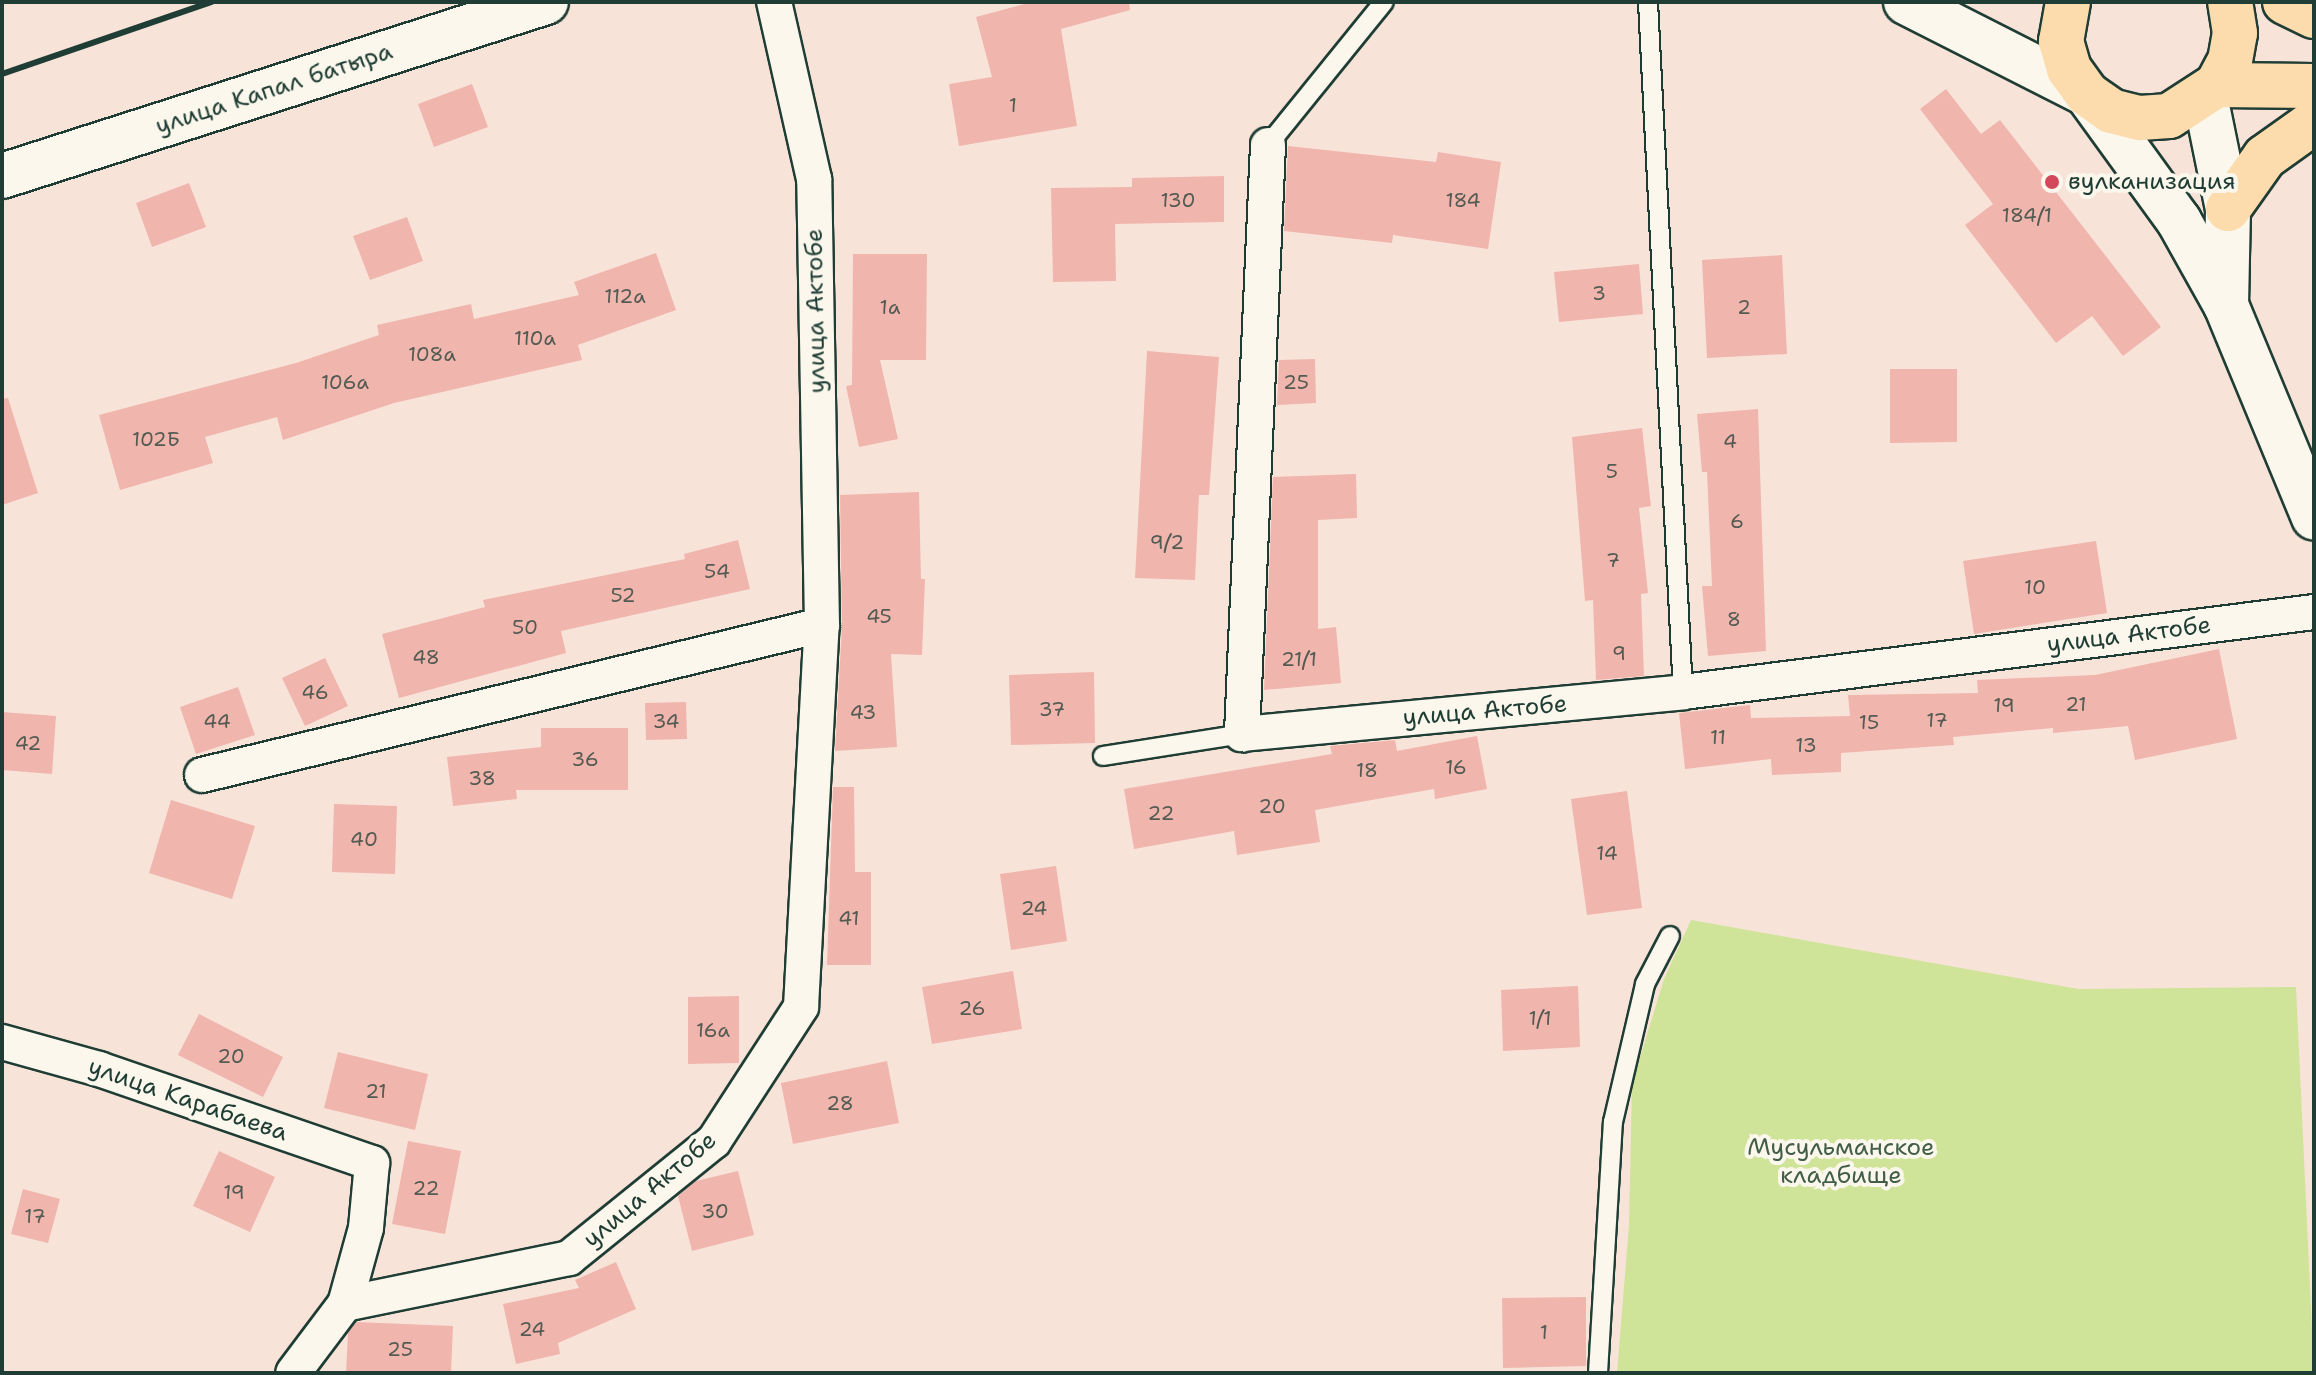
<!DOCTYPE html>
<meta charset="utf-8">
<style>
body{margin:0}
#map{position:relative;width:2316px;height:1375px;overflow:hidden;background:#f8e3d9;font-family:"Shantell Sans",sans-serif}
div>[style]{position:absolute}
.green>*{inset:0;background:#cfe499}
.building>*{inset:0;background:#f0b5ad}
.roads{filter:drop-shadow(2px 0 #1f3d34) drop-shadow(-2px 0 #1f3d34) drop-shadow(0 2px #1f3d34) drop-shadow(0 -2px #1f3d34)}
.lane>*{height:18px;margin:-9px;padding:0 9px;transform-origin:9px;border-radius:9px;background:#fbf7ec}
.street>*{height:34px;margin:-17px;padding:0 17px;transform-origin:17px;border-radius:17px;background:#fbf7ec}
.secondary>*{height:44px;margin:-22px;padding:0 22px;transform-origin:22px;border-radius:22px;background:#fbf7ec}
.primary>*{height:44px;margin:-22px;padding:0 22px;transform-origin:22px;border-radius:22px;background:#fcdcac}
.rail>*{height:6px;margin:-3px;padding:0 3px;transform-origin:3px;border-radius:3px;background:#1f3d34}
.dots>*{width:22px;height:22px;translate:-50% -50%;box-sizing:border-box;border:4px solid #fbf7ec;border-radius:50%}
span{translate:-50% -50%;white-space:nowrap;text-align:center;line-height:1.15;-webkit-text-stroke:8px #fbf7ec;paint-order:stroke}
.number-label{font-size:20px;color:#535b52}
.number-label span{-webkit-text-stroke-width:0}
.street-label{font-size:24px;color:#1f3d34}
.poi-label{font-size:24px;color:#1f3d34}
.left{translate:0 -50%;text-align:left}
.park-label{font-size:24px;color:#425e48}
.frame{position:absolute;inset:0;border:4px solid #1f3d34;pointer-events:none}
</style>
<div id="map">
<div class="green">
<div style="clip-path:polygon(1691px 920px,2079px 989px,2296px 987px,2314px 1373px,1617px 1373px,1629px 1225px,1632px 1084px,1664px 979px)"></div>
</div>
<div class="building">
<div style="clip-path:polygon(1032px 2px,1129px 2px,1130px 10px,1061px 29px,1077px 126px,959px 146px,949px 84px,992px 77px,976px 17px)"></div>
<div style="clip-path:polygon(472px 84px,488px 127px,434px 147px,418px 104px)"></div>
<div style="clip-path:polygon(1946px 89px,1981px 134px,2000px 120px,2161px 327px,2123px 356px,2092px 316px,2056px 343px,1965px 225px,1993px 204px,1920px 109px)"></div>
<div style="clip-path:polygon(1288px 146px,1436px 162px,1438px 152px,1501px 162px,1488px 249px,1393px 235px,1392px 243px,1284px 231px)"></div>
<div style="clip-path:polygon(1224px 176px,1224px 222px,1115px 224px,1116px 281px,1053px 282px,1051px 188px,1132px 187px,1132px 178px)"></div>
<div style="clip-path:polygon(189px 183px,206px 227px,152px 247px,136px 203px)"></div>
<div style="clip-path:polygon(407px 217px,423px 261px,370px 280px,353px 236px)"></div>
<div style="clip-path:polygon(656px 253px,676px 310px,578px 345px,582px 360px,394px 403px,283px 440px,277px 417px,205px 437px,213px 463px,120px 490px,99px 415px,296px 363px,379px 335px,377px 325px,471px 304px,474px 319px,579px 295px,574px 282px)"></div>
<div style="clip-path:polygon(853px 254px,927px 254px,926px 360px,880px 360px,898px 439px,859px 447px,846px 386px,852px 385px)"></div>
<div style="clip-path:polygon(1782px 255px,1787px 354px,1707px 358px,1702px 260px)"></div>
<div style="clip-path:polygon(1639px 264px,1643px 314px,1559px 322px,1554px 272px)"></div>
<div style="clip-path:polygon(1147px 351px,1219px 357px,1209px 495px,1199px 495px,1195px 580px,1135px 578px)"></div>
<div style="clip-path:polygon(1315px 359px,1316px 403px,1277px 405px,1279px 360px)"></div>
<div style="clip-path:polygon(1890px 369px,1957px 369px,1957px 442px,1890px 443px)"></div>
<div style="clip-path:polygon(8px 398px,38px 493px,2px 505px,2px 399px)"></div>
<div style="clip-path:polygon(1758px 409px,1766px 651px,1708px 656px,1702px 586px,1712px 586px,1707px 472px,1702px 472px,1697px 414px)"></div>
<div style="clip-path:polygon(1642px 428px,1651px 506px,1639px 508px,1648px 593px,1641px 594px,1644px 676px,1596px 680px,1593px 600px,1585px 601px,1572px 437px)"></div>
<div style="clip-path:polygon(1356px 474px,1357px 518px,1318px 520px,1318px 629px,1336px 627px,1341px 683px,1264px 690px,1273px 477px)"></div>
<div style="clip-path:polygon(919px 492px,921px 579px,925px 579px,922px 655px,891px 654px,897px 747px,835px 751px,842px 626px,840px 495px)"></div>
<div style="clip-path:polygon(738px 540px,750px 589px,561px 631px,566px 653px,399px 698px,382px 634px,485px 607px,483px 600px,685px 559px,684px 554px)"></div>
<div style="clip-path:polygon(2096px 541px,2107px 613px,1974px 634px,1963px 561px)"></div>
<div style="clip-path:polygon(2219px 649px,2237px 739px,2135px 760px,2128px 726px,2053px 733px,2053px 728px,1953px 737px,1954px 745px,1841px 753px,1841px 772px,1772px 775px,1771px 759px,1685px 769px,1679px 713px,1750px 705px,1751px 718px,1850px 716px,1848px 695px,1978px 693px,1977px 680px,2095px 675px)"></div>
<div style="clip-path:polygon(325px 658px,348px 706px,305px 726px,282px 678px)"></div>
<div style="clip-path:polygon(1094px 672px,1095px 743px,1011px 745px,1009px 675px)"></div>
<div style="clip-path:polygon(238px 687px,255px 735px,196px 754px,180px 707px)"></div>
<div style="clip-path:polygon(686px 702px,687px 739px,646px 740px,645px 703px)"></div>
<div style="clip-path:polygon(2px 712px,56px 716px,52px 774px,2px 770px)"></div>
<div style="clip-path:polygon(541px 728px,628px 728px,628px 790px,516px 790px,517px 799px,453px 806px,447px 757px,541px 747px)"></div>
<div style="clip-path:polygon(1477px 736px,1487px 789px,1435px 799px,1434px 789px,1315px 810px,1320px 842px,1237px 855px,1234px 831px,1134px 849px,1124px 789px,1332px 754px,1330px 746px,1395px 740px,1397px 751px)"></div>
<div style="clip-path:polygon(833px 787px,854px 787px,855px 872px,871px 872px,871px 965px,827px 965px)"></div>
<div style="clip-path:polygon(1627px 791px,1642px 908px,1587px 915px,1571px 799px)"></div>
<div style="clip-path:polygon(171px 800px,255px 826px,232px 899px,149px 873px)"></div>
<div style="clip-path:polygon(334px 804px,397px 806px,395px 874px,332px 872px)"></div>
<div style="clip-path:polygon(1056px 866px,1067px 941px,1011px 950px,1000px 874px)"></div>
<div style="clip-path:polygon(1013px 971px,1022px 1029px,932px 1044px,922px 987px)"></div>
<div style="clip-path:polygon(1578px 986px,1580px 1047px,1503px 1051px,1501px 990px)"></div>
<div style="clip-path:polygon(739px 996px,739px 1063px,688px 1064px,688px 997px)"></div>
<div style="clip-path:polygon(199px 1014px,283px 1057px,263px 1097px,178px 1055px)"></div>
<div style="clip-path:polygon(338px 1052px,428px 1074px,415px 1130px,324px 1108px)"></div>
<div style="clip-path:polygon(887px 1061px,899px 1123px,793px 1144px,781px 1083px)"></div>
<div style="clip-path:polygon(408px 1141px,461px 1151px,445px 1234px,392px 1224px)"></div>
<div style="clip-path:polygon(219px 1151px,275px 1177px,250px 1232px,193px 1206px)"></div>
<div style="clip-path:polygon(738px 1171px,754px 1235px,692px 1251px,678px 1196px,696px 1181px)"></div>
<div style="clip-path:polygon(23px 1189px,60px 1199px,48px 1243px,11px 1234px)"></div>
<div style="clip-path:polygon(616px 1262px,636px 1309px,558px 1343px,560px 1354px,516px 1364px,503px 1304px,579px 1288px,575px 1280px)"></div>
<div style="clip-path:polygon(1586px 1297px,1586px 1366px,1503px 1368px,1502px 1298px)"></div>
<div style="clip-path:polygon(356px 1322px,453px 1326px,451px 1373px,346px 1373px,348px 1333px)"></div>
</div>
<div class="roads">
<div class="lane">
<div style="left:1648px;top:2px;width:691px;rotate:87.1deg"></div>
<div style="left:1268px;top:145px;width:184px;rotate:-51deg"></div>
<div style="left:1103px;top:756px;width:141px;rotate:-9deg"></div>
<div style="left:1598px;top:1373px;width:251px;rotate:-86.6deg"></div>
<div style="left:1613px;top:1122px;width:142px;rotate:-76.9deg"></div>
<div style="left:1645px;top:984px;width:54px;rotate:-62.5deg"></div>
</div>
<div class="street">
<div style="left:1268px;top:145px;width:590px;rotate:92.53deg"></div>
<div style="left:1242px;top:734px;width:443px;rotate:-5.4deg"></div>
<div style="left:1683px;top:692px;width:636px;rotate:-7.23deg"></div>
<div style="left:202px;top:775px;width:638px;rotate:-13.6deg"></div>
<div style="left:2px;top:1042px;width:101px;rotate:15.6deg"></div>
<div style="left:99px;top:1069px;width:289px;rotate:19deg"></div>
<div style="left:372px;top:1163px;width:65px;rotate:95.3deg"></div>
<div style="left:366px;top:1228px;width:79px;rotate:105.4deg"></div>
<div style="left:345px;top:1304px;width:86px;rotate:127deg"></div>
<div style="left:345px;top:1304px;width:229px;rotate:-11.6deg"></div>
<div style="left:569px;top:1258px;width:186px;rotate:-38.9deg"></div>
<div style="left:714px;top:1141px;width:160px;rotate:-57deg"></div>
<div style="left:801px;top:1007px;width:383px;rotate:-86.9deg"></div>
<div style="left:822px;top:625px;width:446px;rotate:-91deg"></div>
<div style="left:814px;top:179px;width:181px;rotate:-102.7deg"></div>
</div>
<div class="secondary">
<div style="left:1906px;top:2px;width:203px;rotate:26.9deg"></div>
<div style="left:2087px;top:94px;width:157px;rotate:54.1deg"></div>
<div style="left:2179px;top:221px;width:96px;rotate:60.8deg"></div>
<div style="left:2226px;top:305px;width:96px;rotate:-88.8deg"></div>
<div style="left:2228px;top:209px;width:115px;rotate:-101.5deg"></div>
<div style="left:2px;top:176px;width:571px;rotate:-17.74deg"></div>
<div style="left:2226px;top:305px;width:230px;rotate:67.5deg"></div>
</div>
<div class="primary">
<div style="left:2068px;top:2px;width:40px;rotate:100deg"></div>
<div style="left:2061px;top:41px;width:29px;rotate:74deg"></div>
<div style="left:2069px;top:69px;width:31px;rotate:54deg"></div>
<div style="left:2087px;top:94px;width:29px;rotate:35deg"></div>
<div style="left:2111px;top:111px;width:30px;rotate:14deg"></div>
<div style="left:2140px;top:118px;width:29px;rotate:-4deg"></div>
<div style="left:2169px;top:116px;width:57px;rotate:-32.9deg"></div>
<div style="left:2217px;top:85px;width:27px;rotate:-62deg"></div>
<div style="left:2230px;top:61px;width:28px;rotate:-80deg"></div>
<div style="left:2235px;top:33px;width:31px;rotate:-99deg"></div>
<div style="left:2285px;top:2px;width:32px;rotate:26deg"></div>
<div style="left:2217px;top:85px;width:97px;rotate:0.6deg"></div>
<div style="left:2228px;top:209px;width:64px;rotate:-54.6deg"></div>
<div style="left:2265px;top:157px;width:60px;rotate:-35.5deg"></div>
</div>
</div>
<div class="rail">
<div style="left:2px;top:74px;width:221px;rotate:-19deg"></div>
</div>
<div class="dots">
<div style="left:2052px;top:182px;background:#d1495b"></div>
</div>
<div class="number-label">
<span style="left:1013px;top:105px">1</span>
<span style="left:1178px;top:200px">130</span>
<span style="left:1463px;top:200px">184</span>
<span style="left:2027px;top:215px">184/1</span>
<span style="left:1599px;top:293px">3</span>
<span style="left:625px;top:296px">112а</span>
<span style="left:890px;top:307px">1а</span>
<span style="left:1744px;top:307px">2</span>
<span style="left:535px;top:338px">110а</span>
<span style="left:432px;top:354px">108а</span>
<span style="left:345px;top:382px">106а</span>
<span style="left:1296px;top:382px">25</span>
<span style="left:156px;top:439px">102Б</span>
<span style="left:1730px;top:441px">4</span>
<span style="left:1612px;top:471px">5</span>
<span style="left:1737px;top:521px">6</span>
<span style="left:1167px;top:542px">9/2</span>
<span style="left:1613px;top:560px">7</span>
<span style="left:717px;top:571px">54</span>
<span style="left:2035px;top:587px">10</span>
<span style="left:623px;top:595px">52</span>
<span style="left:879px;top:616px">45</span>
<span style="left:1734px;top:619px">8</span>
<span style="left:525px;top:627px">50</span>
<span style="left:1619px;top:653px">9</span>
<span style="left:426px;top:657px">48</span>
<span style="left:1299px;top:659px">21/1</span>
<span style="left:315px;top:692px">46</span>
<span style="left:2076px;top:704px">21</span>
<span style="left:2004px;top:705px">19</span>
<span style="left:1052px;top:709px">37</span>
<span style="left:863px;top:712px">43</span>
<span style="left:1937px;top:720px">17</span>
<span style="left:217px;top:721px">44</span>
<span style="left:666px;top:721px">34</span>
<span style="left:1869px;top:722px">15</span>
<span style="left:1718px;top:737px">11</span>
<span style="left:28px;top:743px">42</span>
<span style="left:1806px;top:745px">13</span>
<span style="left:585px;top:759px">36</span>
<span style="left:1456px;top:767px">16</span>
<span style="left:1367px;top:770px">18</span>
<span style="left:482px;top:778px">38</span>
<span style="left:1272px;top:806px">20</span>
<span style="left:1161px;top:813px">22</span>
<span style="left:364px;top:839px">40</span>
<span style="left:1607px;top:853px">14</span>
<span style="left:1034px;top:908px">24</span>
<span style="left:849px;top:918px">41</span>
<span style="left:972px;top:1008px">26</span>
<span style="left:1540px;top:1018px">1/1</span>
<span style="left:713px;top:1030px">16а</span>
<span style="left:231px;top:1056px">20</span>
<span style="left:376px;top:1091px">21</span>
<span style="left:840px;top:1103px">28</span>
<span style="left:426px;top:1188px">22</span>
<span style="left:234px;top:1192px">19</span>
<span style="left:715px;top:1211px">30</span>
<span style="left:35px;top:1216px">17</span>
<span style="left:532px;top:1329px">24</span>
<span style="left:1544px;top:1332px">1</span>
<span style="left:400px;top:1349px">25</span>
</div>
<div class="street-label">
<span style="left:274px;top:89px;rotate:-18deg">улица Капал батыра</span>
<span style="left:816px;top:311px;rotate:-91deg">улица Актобе</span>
<span style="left:2129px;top:635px;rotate:-7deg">улица Актобе</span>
<span style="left:1485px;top:711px;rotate:-5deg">улица Актобе</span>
<span style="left:188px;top:1100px;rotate:19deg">улица Карабаева</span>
<span style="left:650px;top:1190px;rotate:-40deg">улица Актобе</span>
</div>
<div class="poi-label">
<span class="left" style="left:2068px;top:182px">вулканизация</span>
</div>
<div class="park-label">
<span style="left:1841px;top:1162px">Мусульманское<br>кладбище</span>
</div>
<div class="frame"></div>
</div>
